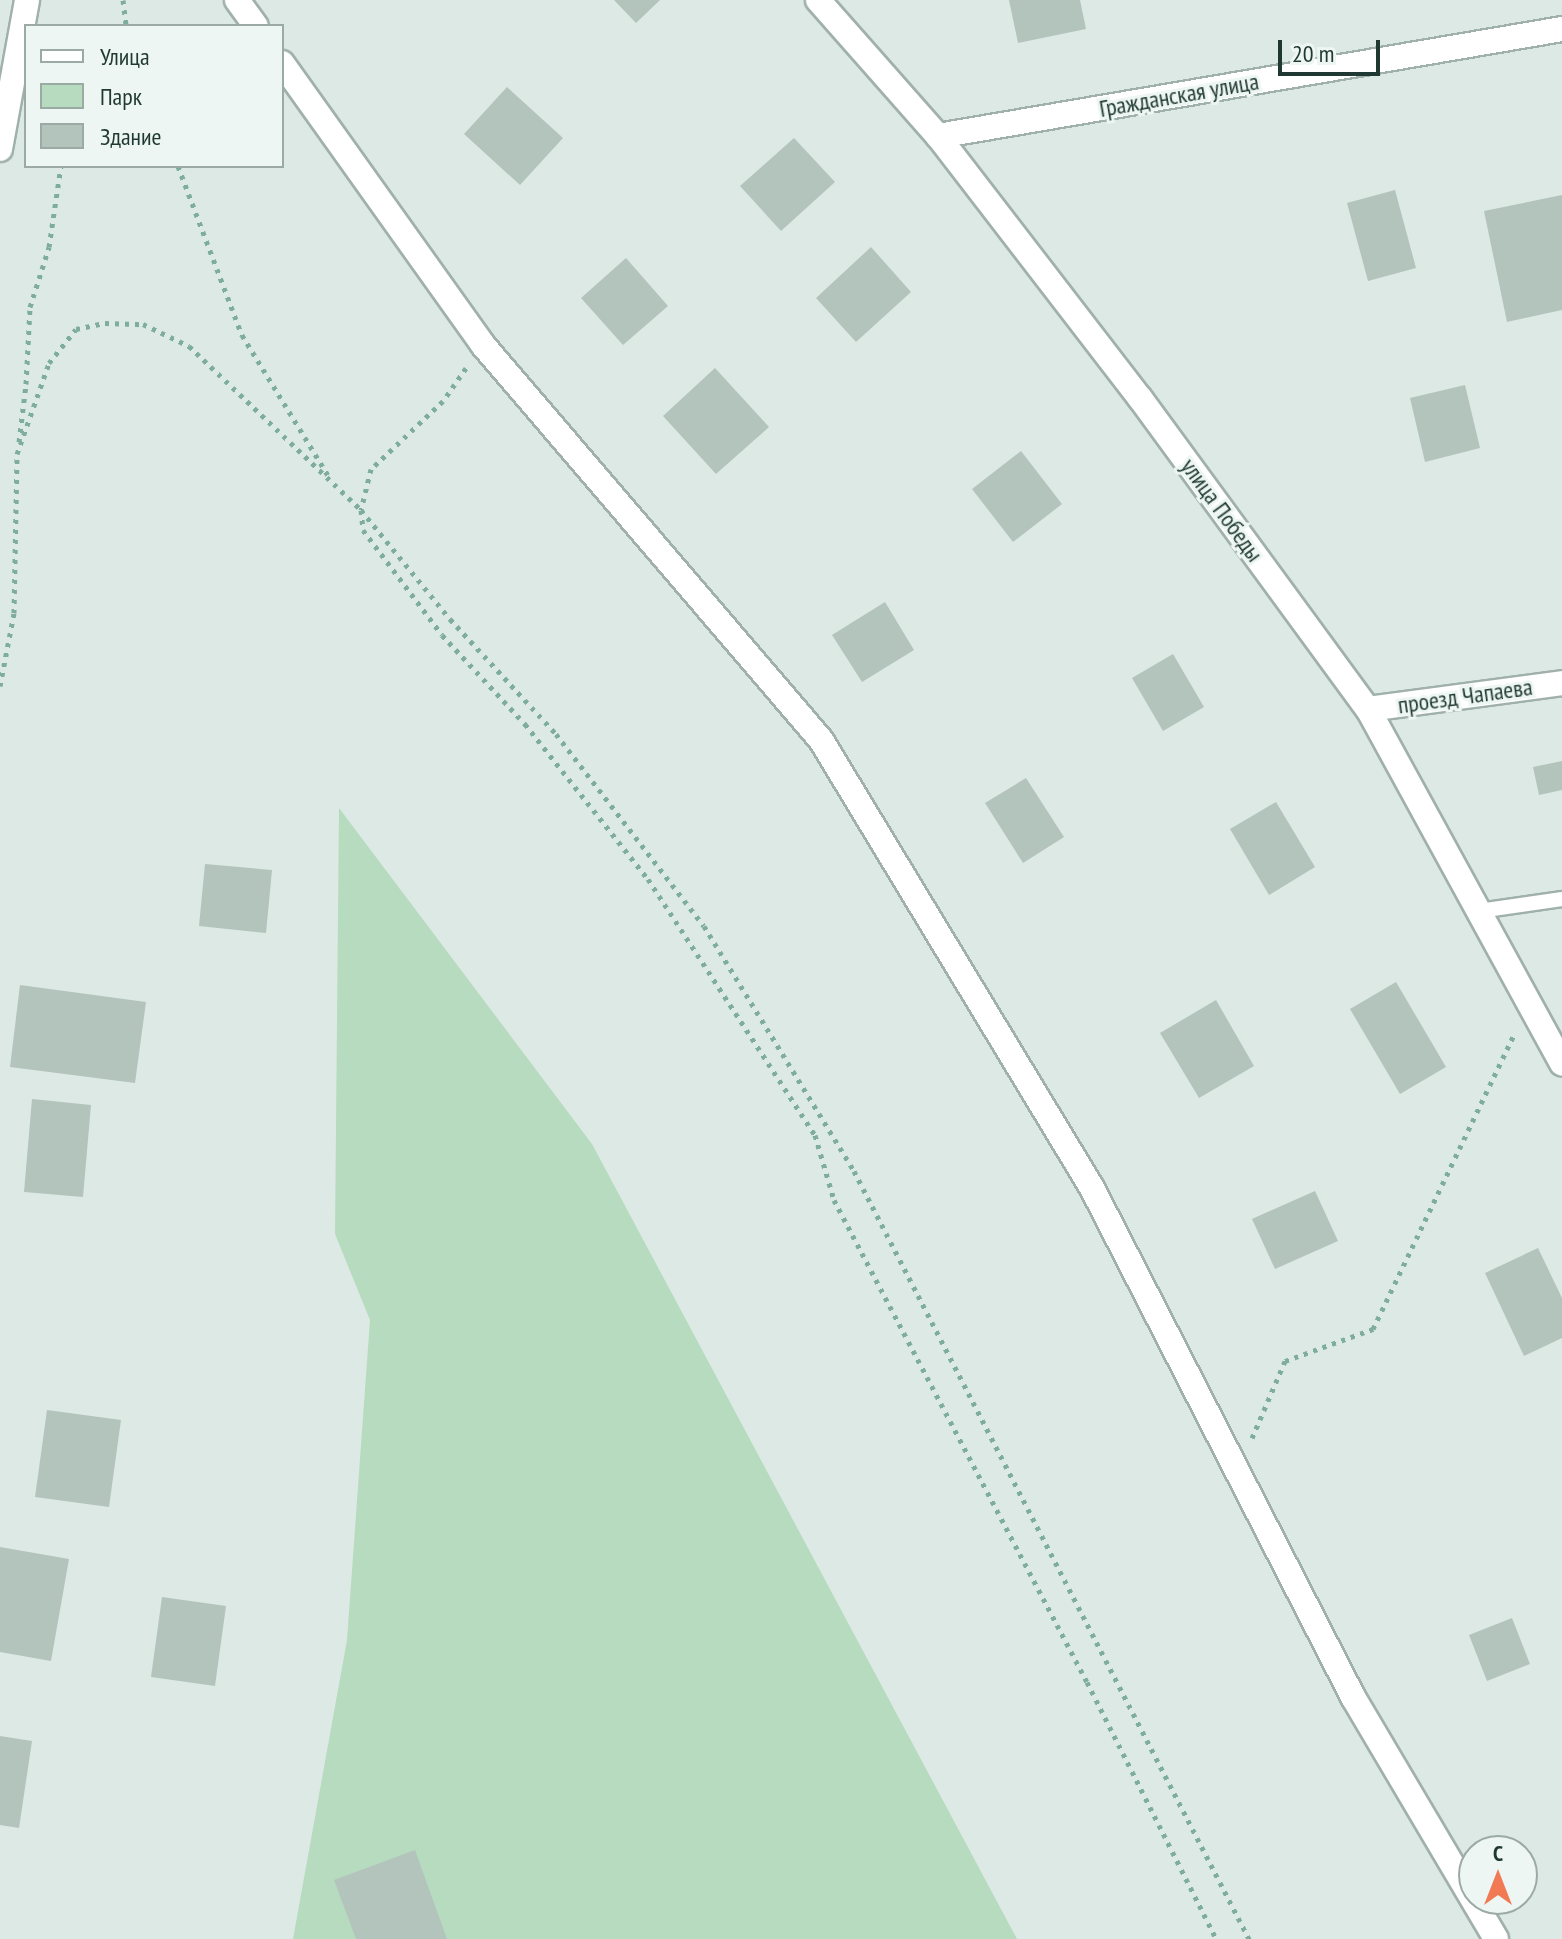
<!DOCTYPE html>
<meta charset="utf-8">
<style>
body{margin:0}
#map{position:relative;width:1562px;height:1939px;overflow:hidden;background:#dde9e4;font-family:"PT Sans Narrow",sans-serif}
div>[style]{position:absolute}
.green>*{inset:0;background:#b6dbbf}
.building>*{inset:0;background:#b3c4bd}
.path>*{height:5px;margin-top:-2.5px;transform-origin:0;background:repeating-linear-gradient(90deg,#7ead9e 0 4px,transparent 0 10px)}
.roads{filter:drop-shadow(2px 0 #a0b0ab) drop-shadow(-2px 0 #a0b0ab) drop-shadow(0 2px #a0b0ab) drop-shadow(0 -2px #a0b0ab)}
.service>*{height:14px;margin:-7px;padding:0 7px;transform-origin:7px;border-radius:7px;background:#fff}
.minor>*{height:24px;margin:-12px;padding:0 12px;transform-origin:12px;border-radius:12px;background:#fff}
span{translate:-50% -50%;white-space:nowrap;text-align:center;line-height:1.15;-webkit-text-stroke:6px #edf6f2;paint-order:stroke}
.street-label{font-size:24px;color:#1f3831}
.legend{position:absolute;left:24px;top:24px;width:260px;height:144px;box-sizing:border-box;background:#edf6f2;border:2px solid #9baaa5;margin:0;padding:10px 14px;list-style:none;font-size:24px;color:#1f3831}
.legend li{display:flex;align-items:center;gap:16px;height:40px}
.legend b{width:40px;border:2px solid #9baaa5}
.north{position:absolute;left:1458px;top:1835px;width:80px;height:80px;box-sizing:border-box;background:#edf6f2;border:2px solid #9baaa5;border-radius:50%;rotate:0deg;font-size:22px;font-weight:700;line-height:32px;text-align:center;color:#1f3831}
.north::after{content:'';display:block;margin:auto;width:28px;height:36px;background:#f17953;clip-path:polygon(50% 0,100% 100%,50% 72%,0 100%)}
.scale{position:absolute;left:1278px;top:40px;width:102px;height:36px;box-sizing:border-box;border:4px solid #1f3831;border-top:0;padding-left:10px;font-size:24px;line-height:28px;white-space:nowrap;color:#1f3831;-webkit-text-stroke:6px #edf6f2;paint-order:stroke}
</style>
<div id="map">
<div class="green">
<div style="clip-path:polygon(339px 808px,592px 1144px,1017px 1939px,293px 1939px,347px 1640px,370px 1320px,335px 1234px)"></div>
</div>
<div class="building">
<div style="clip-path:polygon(614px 0,660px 0,636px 23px)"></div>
<div style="clip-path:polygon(1009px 0,1080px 0,1086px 29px,1018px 43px)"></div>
<div style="clip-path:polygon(507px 87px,563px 138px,520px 185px,464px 134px)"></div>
<div style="clip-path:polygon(794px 138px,835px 182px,781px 231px,740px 186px)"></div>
<div style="clip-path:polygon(1395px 190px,1416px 268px,1368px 281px,1347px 203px)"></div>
<div style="clip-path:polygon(1562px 195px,1562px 310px,1507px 322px,1484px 211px)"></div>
<div style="clip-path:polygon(871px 247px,911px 292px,856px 342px,816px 298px)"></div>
<div style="clip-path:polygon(626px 258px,668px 306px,623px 345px,581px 298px)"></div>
<div style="clip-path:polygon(715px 368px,769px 427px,716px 474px,663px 416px)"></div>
<div style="clip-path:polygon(1465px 385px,1480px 448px,1425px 462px,1410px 398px)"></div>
<div style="clip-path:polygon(1021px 451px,1062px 504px,1013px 542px,972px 489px)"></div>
<div style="clip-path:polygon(885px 602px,914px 650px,862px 682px,832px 635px)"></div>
<div style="clip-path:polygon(1173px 654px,1204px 707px,1163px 731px,1132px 678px)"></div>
<div style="clip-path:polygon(1562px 761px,1562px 790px,1539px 795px,1533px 767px)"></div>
<div style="clip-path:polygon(1026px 778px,1064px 837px,1023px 863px,985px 803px)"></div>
<div style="clip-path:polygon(1276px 802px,1315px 867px,1269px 895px,1230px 829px)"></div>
<div style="clip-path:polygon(205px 864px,272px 870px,266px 933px,199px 926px)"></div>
<div style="clip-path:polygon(1396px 982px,1446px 1067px,1400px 1094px,1350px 1009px)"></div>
<div style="clip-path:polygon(20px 985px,146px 1002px,135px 1083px,10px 1067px)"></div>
<div style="clip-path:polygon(1216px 1000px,1254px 1066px,1199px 1098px,1160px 1033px)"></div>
<div style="clip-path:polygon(32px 1099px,91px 1105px,83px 1197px,24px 1192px)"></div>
<div style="clip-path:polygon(1315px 1191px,1338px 1241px,1275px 1269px,1252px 1219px)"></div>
<div style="clip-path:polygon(1538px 1248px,1562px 1298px,1562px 1338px,1524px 1356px,1485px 1273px)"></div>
<div style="clip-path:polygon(47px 1410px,121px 1420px,109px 1507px,35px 1497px)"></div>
<div style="clip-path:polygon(0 1547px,69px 1559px,51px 1661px,0 1652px)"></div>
<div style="clip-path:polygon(162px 1597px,226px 1606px,215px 1686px,151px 1677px)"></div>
<div style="clip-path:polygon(1512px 1618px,1530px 1664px,1487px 1681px,1469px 1635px)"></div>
<div style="clip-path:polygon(0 1736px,32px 1741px,19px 1828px,0 1825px)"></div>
<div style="clip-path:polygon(415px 1850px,447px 1939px,356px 1939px,334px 1880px)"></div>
</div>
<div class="path">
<div style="left:123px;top:0;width:26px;rotate:83deg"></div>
<div style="left:178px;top:166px;width:181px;rotate:69.3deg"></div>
<div style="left:242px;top:335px;width:167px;rotate:58.5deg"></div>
<div style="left:466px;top:368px;width:40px;rotate:124.9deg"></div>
<div style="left:443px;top:401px;width:99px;rotate:136.6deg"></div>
<div style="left:371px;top:469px;width:42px;rotate:103.7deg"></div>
<div style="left:361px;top:510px;width:20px;rotate:84deg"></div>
<div style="left:363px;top:530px;width:131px;rotate:53deg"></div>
<div style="left:442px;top:635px;width:122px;rotate:47deg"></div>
<div style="left:525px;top:724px;width:198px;rotate:51.6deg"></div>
<div style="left:648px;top:879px;width:306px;rotate:56.9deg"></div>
<div style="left:815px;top:1135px;width:68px;rotate:73.7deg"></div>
<div style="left:834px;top:1200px;width:544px;rotate:62.31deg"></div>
<div style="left:1087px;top:1682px;width:288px;rotate:63.3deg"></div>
<div style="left:19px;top:442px;width:58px;rotate:-83.1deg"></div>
<div style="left:26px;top:384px;width:77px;rotate:-87deg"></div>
<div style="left:30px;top:307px;width:63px;rotate:-72.4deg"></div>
<div style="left:49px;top:247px;width:82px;rotate:-81.6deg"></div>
<div style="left:0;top:686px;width:74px;rotate:-79.1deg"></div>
<div style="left:14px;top:613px;width:159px;rotate:-88.9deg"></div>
<div style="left:17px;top:454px;width:96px;rotate:-70.6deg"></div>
<div style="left:49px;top:363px;width:43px;rotate:-51.5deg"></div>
<div style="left:76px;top:329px;width:30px;rotate:-12deg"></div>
<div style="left:105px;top:323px;width:38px;rotate:2deg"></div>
<div style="left:143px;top:324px;width:51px;rotate:25.6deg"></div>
<div style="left:189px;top:346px;width:238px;rotate:43.6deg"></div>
<div style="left:361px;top:510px;width:141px;rotate:50.8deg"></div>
<div style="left:450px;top:619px;width:156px;rotate:47.3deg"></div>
<div style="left:556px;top:734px;width:242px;rotate:52.4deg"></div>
<div style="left:704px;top:926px;width:287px;rotate:58.5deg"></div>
<div style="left:854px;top:1171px;width:864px;rotate:62.78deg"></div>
<div style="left:1252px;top:1438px;width:84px;rotate:-66.8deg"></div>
<div style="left:1285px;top:1361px;width:94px;rotate:-20deg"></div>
<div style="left:1373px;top:1329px;width:328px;rotate:-64.4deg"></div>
</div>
<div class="roads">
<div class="service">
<div style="left:1479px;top:911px;width:84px;rotate:-8.2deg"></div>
</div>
<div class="minor">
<div style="left:237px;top:0;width:32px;rotate:54deg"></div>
<div style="left:818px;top:0;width:181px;rotate:48.6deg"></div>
<div style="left:938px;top:136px;width:331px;rotate:52.4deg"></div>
<div style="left:1140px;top:398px;width:386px;rotate:53.8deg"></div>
<div style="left:1368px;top:709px;width:404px;rotate:61.3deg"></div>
<div style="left:282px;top:63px;width:346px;rotate:54.5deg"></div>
<div style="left:483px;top:345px;width:520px;rotate:49.45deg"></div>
<div style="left:821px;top:740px;width:524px;rotate:58.83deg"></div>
<div style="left:1092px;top:1188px;width:572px;rotate:62.85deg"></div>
<div style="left:1353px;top:1697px;width:281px;rotate:59.4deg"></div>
<div style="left:938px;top:136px;width:633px;rotate:-9.73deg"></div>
<div style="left:0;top:149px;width:151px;rotate:-79.7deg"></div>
<div style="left:1368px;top:709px;width:196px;rotate:-7.6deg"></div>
</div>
</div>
<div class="street-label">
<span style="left:1179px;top:95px;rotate:-10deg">Гражданская улица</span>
<span style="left:1222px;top:510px;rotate:54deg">улица Победы</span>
<span style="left:1465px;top:696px;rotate:-8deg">проезд Чапаева</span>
</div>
<ul class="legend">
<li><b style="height:10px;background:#fff"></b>Улица</li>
<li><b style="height:22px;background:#b6dbbf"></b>Парк</li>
<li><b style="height:22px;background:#b3c4bd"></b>Здание</li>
</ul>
<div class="north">С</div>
<div class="scale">20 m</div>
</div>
